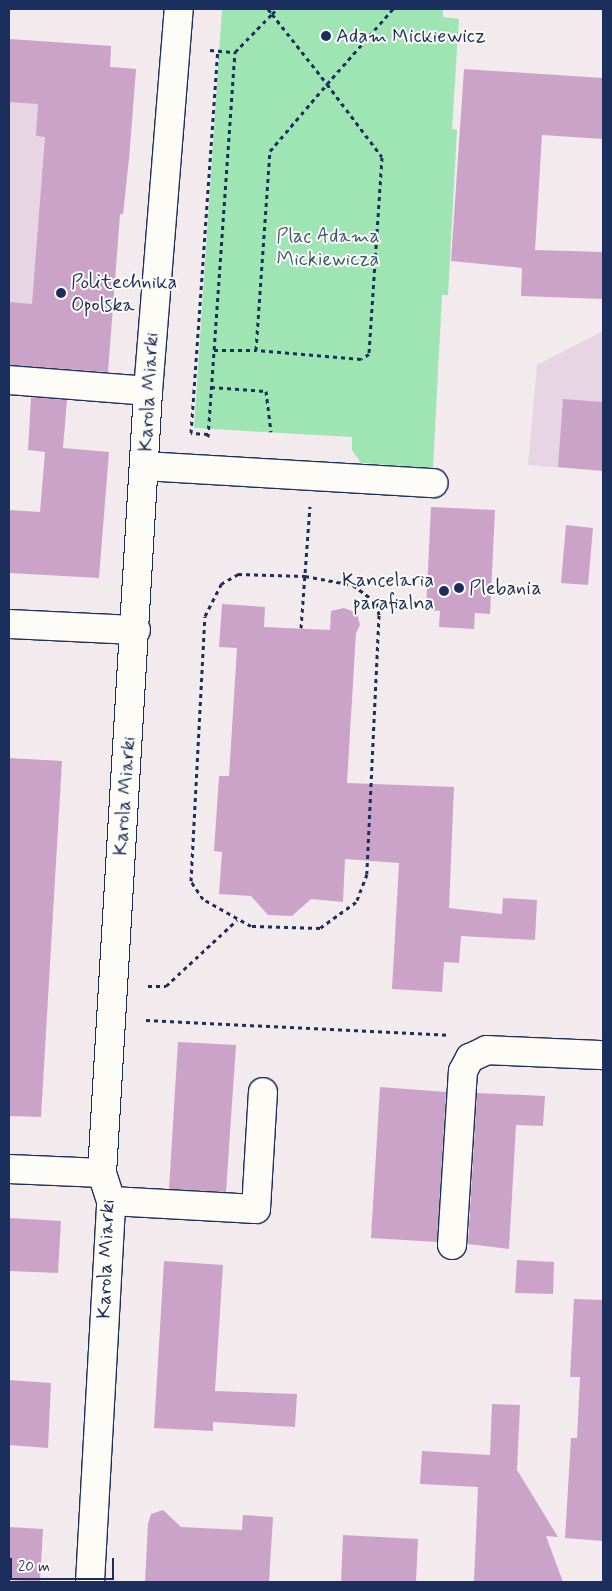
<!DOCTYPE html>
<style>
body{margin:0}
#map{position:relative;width:612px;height:1591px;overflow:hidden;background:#f3eaee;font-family:Mynerve,sans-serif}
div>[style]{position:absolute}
.built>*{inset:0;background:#e7d5e3}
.green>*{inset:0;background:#9ee5b3}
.building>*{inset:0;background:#cba3c9}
.path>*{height:3px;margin-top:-1.5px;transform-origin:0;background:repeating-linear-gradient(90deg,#1b2f5e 0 4px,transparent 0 8px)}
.roads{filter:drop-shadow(1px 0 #1b2f5e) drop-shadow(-1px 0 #1b2f5e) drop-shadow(0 1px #1b2f5e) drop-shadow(0 -1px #1b2f5e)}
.minor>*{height:28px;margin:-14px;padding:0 14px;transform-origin:14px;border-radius:14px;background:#fdfcf7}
.dots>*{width:14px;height:14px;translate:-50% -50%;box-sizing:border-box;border:2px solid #fdfcf7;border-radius:50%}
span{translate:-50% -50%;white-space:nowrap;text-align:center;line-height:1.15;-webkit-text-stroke:4px #fdfcf7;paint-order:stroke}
.poi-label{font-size:20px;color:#1b2f5e}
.left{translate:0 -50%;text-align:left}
.right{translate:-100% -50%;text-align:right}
.park-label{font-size:20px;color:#3c5c73}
.street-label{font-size:20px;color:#1b2f5e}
.frame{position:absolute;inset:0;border:10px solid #1b2f5e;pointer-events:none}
.scale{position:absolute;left:10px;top:1558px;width:104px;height:22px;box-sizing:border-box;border:2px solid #1b2f5e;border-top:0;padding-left:6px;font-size:15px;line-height:18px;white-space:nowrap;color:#1b2f5e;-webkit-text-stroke:4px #fdfcf7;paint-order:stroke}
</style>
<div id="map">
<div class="built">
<div style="clip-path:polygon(9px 39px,111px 46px,110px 67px,136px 69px,129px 159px,124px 160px,122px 191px,126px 191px,123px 214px,120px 215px,107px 377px,68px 371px,67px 398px,9px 394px)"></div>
<div style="clip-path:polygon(603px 331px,603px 471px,528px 465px,537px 365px)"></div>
</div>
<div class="green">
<div style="clip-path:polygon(222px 9px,443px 9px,443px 17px,459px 19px,452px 129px,457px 130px,448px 295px,442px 295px,433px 468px,361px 463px,352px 450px,352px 437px,194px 428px)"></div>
</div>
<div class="building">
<div style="clip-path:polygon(9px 39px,111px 46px,110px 67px,136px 69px,129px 159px,123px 214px,120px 214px,108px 372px,9px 365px,9px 302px,32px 304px,45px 137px,36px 136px,38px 104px,9px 102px)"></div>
<div style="clip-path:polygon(464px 69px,603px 78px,603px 139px,542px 135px,535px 250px,603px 252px,603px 299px,521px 296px,522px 268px,451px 261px)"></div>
<div style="clip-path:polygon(31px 397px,67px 400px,63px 448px,109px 452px,99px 578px,9px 573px,9px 510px,40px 512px,45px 452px,28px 450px)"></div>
<div style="clip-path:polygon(563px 399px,603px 402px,603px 471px,558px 467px)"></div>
<div style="clip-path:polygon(431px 507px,495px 510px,490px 614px,475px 613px,474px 629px,439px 627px,440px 611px,426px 610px)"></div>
<div style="clip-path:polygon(566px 525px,593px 528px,588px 585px,561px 583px)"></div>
<div style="clip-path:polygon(222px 604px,265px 607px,264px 627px,330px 630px,331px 611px,344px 608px,357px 613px,360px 625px,356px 633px,347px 783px,454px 787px,449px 908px,502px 914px,503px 898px,537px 900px,535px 940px,461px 936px,459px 963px,444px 962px,442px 992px,392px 989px,399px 863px,345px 859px,343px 902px,311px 899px,292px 916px,268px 915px,251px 896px,219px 894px,222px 852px,214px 851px,219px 776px,229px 776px,237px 648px,219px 647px)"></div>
<div style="clip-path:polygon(9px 758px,62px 761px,41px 1117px,9px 1116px)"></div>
<div style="clip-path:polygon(178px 1042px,236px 1045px,226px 1192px,169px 1189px)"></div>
<div style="clip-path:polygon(380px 1087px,446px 1092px,437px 1242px,371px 1238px)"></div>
<div style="clip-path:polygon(477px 1093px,545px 1096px,543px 1126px,516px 1125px,509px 1249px,468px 1244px)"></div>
<div style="clip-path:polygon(9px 1218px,61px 1221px,58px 1273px,9px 1271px)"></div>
<div style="clip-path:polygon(517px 1260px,554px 1262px,553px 1294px,515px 1293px)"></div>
<div style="clip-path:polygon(164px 1261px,223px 1265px,215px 1391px,297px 1394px,295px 1427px,213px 1422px,213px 1431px,154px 1428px)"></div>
<div style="clip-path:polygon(574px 1299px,603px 1300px,603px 1541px,565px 1538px,571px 1438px,577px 1438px,580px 1377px,570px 1377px)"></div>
<div style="clip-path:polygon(9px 1380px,51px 1383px,48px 1448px,9px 1445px)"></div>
<div style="clip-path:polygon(492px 1404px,520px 1405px,517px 1470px,558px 1537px,546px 1536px,563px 1582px,474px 1582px,478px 1487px,420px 1484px,422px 1451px,490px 1455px)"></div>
<div style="clip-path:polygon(163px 1510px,181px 1527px,242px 1530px,243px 1515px,273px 1517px,269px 1582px,145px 1582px,148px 1524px,151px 1514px)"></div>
<div style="clip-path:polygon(9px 1527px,43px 1529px,40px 1582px,9px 1580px)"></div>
<div style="clip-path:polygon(343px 1535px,418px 1539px,416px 1582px,341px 1582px)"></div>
</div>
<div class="path">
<div style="left:268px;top:9px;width:6px;rotate:51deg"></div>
<div style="left:272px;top:14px;width:7px;rotate:-45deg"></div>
<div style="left:210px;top:50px;width:25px;rotate:5deg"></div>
<div style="left:214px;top:350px;width:42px"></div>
<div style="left:211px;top:387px;width:55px;rotate:4.2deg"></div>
<div style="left:266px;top:391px;width:41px;rotate:83deg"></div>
<div style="left:208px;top:434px;width:17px;rotate:-177deg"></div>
<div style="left:191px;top:433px;width:383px;rotate:-86deg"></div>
<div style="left:208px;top:437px;width:386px;rotate:-86deg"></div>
<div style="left:235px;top:52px;width:53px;rotate:-45.8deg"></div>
<div style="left:272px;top:14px;width:89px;rotate:51.8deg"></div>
<div style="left:327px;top:84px;width:91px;rotate:53deg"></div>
<div style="left:382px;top:157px;width:197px;rotate:93.8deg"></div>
<div style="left:369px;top:354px;width:9px;rotate:148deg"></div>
<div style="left:361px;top:359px;width:105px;rotate:-175.1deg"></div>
<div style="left:256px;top:350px;width:199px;rotate:-86deg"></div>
<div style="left:270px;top:151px;width:88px;rotate:-49.6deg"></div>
<div style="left:327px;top:84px;width:100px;rotate:-48.7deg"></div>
<div style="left:238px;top:574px;width:67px;rotate:1.7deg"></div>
<div style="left:305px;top:576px;width:49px;rotate:10.6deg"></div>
<div style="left:353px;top:585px;width:30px;rotate:37deg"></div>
<div style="left:377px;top:603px;width:12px;rotate:81deg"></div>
<div style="left:379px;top:615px;width:259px;rotate:92.7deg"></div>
<div style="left:367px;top:874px;width:30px;rotate:111deg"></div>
<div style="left:356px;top:902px;width:44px;rotate:144.2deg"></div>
<div style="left:320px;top:928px;width:69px;rotate:-178.3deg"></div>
<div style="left:251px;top:926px;width:55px;rotate:-150.6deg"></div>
<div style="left:203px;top:899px;width:22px;rotate:-124deg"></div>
<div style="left:191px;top:881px;width:265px;rotate:-87deg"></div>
<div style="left:205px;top:616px;width:36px;rotate:-63deg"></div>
<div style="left:221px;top:584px;width:20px;rotate:-30deg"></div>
<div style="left:301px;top:628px;width:122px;rotate:-85.8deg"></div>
<div style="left:148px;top:986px;width:18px"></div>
<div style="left:166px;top:986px;width:97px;rotate:-42.9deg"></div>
<div style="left:146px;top:1020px;width:302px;rotate:2.8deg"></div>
</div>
<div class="roads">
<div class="minor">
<div style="left:9px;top:380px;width:139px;rotate:4.5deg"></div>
<div style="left:145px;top:466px;width:289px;rotate:3.4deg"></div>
<div style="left:9px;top:624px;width:127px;rotate:2.7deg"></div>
<div style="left:9px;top:1169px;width:93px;rotate:2.5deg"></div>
<div style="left:111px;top:1201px;width:145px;rotate:3.2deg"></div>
<div style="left:256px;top:1209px;width:117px;rotate:-86.6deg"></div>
<div style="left:452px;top:1245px;width:174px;rotate:-86.4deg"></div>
<div style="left:463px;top:1071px;width:15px;rotate:-62deg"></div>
<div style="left:470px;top:1058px;width:19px;rotate:-25deg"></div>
<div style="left:487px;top:1050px;width:116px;rotate:2.5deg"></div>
<div style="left:90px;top:1582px;width:382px;rotate:-86.8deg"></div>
<div style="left:111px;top:1201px;width:29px;rotate:-108deg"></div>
<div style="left:102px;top:1173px;width:783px;rotate:-86.63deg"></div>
<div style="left:148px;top:391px;width:383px;rotate:-85.4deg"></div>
</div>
</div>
<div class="dots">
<div style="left:326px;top:36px;background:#1b2f5e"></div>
<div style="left:61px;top:293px;background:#1b2f5e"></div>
<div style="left:459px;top:588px;background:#1b2f5e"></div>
<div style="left:444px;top:591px;background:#1b2f5e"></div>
</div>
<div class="poi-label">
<span class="left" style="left:336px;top:36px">Adam Mickiewicz</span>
<span class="left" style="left:71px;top:294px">Politechnika<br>Opolska</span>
<span class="right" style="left:434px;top:592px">Kancelaria<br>parafialna</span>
<span class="left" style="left:469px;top:588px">Plebania</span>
</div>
<div class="park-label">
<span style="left:328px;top:248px">Plac Adama<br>Mickiewicza</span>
</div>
<div class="street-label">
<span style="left:149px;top:392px;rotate:-87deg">Karola Miarki</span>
<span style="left:125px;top:796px;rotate:-86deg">Karola Miarki</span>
<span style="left:106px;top:1259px;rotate:-88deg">Karola Miarki</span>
</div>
<div class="frame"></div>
<div class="scale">20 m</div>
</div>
